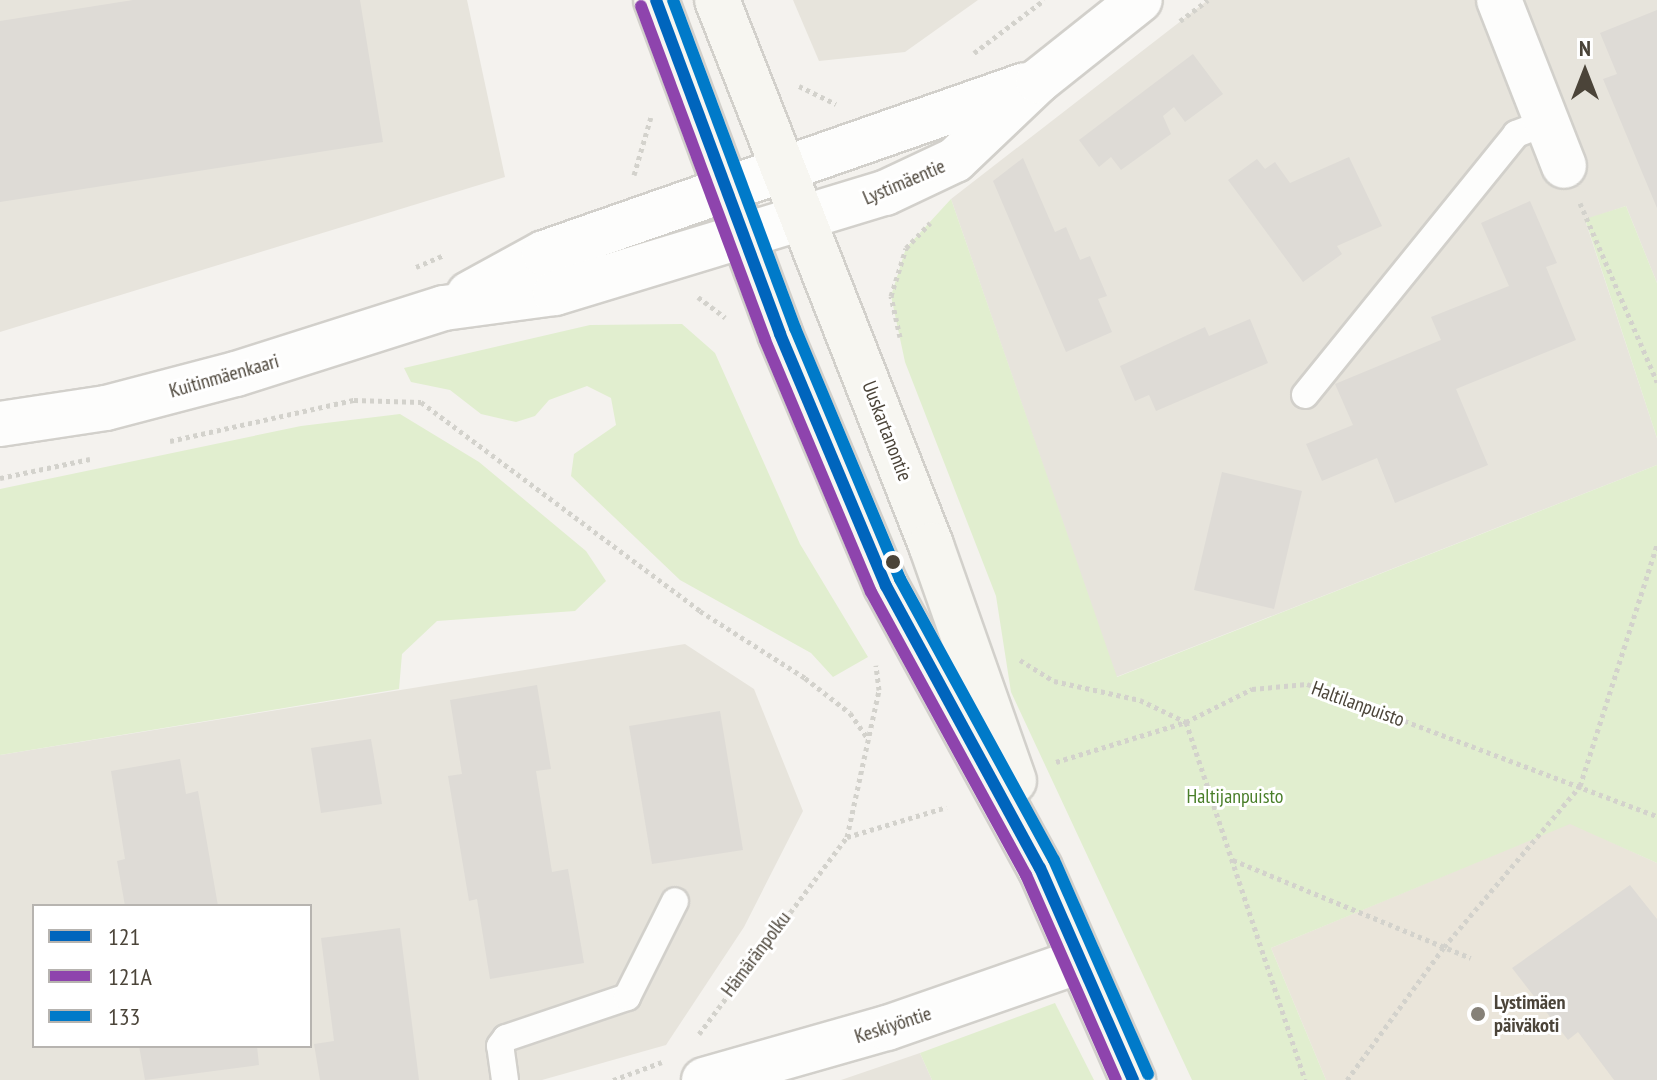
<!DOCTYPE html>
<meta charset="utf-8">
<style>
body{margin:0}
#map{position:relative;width:1657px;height:1080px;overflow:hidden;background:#f4f2ee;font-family:"PT Sans Narrow",sans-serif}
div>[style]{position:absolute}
.residential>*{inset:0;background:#e7e4dc}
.education>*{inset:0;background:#eae5da}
.green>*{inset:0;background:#e1eecf}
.building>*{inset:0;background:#dedbd6}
.path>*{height:5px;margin-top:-2.5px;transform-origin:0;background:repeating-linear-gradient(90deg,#d3d2cc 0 4px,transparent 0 8px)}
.roads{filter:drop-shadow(2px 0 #d2d0cb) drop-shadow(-2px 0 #d2d0cb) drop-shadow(0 2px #d2d0cb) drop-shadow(0 -2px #d2d0cb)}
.service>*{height:26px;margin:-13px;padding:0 13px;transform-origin:13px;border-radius:13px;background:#fdfdfc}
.minor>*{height:44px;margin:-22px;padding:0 22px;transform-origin:22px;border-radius:22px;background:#fdfdfc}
.tertiary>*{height:44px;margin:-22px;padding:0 22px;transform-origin:22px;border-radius:22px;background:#fdfdfc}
.secondary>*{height:44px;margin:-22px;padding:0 22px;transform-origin:22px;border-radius:22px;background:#f7f6f1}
.bus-1>*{height:12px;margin:-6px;padding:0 6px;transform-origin:6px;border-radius:6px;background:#0065bd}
.bus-2>*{height:12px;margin:-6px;padding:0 6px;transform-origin:6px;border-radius:6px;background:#8e44ad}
.bus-3>*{height:12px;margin:-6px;padding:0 6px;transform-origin:6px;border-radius:6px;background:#007ac9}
.dots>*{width:22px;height:22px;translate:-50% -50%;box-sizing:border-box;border:4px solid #fff;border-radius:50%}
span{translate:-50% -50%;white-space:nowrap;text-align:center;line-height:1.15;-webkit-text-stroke:6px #fff;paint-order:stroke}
.street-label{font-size:20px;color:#4b4439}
.park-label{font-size:20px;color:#4a7f2a}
.poi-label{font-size:20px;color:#4b4439;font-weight:700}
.left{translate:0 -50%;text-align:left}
.legend{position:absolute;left:32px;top:904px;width:280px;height:144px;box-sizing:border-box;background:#fff;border:2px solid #b7b4b0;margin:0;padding:10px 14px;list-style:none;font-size:24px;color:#4b4439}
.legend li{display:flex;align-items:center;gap:16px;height:40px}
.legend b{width:40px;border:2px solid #b7b4b0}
.north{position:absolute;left:1545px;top:32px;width:80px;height:80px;-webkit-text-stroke:6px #fff;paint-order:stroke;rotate:0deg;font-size:22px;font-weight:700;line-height:32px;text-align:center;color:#4b4439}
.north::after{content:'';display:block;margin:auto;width:28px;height:36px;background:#4b4439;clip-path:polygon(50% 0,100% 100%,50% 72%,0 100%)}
</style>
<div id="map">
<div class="residential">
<div style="clip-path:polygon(0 0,467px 0,505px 177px,0 332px)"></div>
<div style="clip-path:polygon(793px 0,978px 0,905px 52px,819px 61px)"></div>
<div style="clip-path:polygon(1208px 0,1657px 0,1657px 283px,1626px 206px,1585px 220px,1657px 438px,1657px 465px,1116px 677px,951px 199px)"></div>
<div style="clip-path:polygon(evenodd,685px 644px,754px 689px,803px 811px,744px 927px,666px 1045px,542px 1080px,0 1080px,0 755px,685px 644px,34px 906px,310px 906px,310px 1046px,34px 1046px,34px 906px)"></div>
<div style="clip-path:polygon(920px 1053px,932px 1080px,841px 1080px)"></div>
</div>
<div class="education">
<div style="clip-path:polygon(1570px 823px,1657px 863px,1657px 1080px,1326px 1080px,1271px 948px)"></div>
</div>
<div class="green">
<div style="clip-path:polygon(951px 199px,1117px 677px,1657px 465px,1657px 863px,1570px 824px,1271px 948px,1326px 1080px,1192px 1080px,1011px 692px,996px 596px,905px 362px,891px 296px,906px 248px)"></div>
<div style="clip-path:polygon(1626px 206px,1657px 283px,1657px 438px,1585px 219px)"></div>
<div style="clip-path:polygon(682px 324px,715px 353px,800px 544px,868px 657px,833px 677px,811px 653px,680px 580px,571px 476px,574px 454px,616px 425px,611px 398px,587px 386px,549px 400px,535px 416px,516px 422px,481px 414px,450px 390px,411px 382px,404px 368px,590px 325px)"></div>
<div style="clip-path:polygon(400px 414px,479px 462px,586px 551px,606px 581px,575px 611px,437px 621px,402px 654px,399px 689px,0 755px,0 489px,301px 426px)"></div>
<div style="clip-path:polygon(1055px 1003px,1094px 1080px,932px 1080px,920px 1053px)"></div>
</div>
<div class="building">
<div style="clip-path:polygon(133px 0,360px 0,383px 142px,0 202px,0 21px)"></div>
<div style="clip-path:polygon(1657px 10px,1657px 208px,1603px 79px,1617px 74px,1600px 33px)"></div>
<div style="clip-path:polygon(1193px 54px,1223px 94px,1185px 122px,1174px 107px,1163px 116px,1171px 134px,1121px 170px,1111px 157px,1099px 167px,1079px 140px)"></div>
<div style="clip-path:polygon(1349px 157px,1382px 226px,1337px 246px,1342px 254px,1303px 282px,1228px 180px,1257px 159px,1265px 169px,1275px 162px,1290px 183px)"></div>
<div style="clip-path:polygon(1023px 158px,1055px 232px,1066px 227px,1080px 260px,1090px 256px,1107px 296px,1098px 299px,1112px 332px,1066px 352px,993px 181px)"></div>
<div style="clip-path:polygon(1530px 201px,1557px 263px,1546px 267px,1576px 340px,1456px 389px,1488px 465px,1395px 503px,1377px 458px,1322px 481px,1306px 444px,1353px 425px,1335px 384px,1441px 340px,1431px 317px,1509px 286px,1481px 223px)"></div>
<div style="clip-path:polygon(1250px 319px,1268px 363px,1156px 411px,1149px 395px,1135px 401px,1120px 366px,1205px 327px,1209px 336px)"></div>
<div style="clip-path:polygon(1222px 472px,1302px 491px,1274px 609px,1194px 590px)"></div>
<div style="clip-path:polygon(537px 685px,551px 769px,536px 771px,552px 872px,568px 869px,584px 963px,490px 979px,477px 899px,469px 901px,448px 776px,462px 774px,450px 700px)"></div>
<div style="clip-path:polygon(720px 711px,743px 850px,652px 864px,629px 726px)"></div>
<div style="clip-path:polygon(371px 739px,382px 804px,321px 813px,311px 748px)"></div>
<div style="clip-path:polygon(180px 759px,186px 794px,198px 791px,218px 906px,125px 906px,117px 861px,125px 859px,111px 771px)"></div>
<div style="clip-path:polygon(1630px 885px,1657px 919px,1657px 1080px,1614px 1080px,1578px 1032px,1568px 1040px,1512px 968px)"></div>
<div style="clip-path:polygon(400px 928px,419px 1080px,320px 1080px,314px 1044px,334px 1041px,321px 938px)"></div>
<div style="clip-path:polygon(139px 1046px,257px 1046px,259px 1065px,145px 1080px)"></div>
</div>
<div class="path">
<div style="left:1180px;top:21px;width:35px;rotate:-37deg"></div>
<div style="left:974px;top:53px;width:88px;rotate:-37.1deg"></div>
<div style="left:799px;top:86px;width:41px;rotate:25.9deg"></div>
<div style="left:634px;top:175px;width:60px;rotate:-73.7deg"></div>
<div style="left:1580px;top:203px;width:195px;rotate:66.7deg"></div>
<div style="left:416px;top:267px;width:30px;rotate:-23deg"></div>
<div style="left:698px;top:297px;width:34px;rotate:37deg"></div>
<div style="left:900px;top:337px;width:42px;rotate:-102.4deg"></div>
<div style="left:891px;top:296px;width:50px;rotate:-72.6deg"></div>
<div style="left:906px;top:248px;width:35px;rotate:-46deg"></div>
<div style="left:170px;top:441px;width:189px;rotate:-12.6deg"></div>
<div style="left:354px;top:400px;width:67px;rotate:1.7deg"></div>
<div style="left:421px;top:402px;width:349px;rotate:36.8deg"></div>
<div style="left:700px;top:611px;width:125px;rotate:32.5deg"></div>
<div style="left:805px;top:678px;width:57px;rotate:37.9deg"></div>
<div style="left:850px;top:713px;width:32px;rotate:55deg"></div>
<div style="left:0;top:478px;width:92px;rotate:-11.9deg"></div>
<div style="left:1020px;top:660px;width:40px;rotate:32deg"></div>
<div style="left:1054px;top:681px;width:88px;rotate:12.5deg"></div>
<div style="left:1140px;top:700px;width:51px;rotate:25.6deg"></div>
<div style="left:1186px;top:722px;width:377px;rotate:71.6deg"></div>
<div style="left:1056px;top:762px;width:136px;rotate:-17.1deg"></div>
<div style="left:1186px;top:722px;width:74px;rotate:-26.6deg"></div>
<div style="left:1252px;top:689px;width:55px;rotate:-5.2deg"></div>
<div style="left:1307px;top:684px;width:374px;rotate:20.7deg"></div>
<div style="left:847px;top:837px;width:104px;rotate:-16.7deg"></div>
<div style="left:1233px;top:860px;width:257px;rotate:22.4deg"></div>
<div style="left:699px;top:1034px;width:246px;rotate:-53.1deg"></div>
<div style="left:847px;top:837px;width:150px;rotate:-77.7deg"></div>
<div style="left:879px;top:690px;width:25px;rotate:-97deg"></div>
<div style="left:613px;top:1080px;width:52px;rotate:-20.2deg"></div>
<div style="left:1347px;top:1080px;width:165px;rotate:-53.9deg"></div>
<div style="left:1444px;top:947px;width:211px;rotate:-49.8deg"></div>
<div style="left:1580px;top:786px;width:253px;rotate:-72.3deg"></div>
</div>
<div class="roads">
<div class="service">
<div style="left:1305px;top:395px;width:336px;rotate:-51deg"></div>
<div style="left:1516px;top:134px;width:34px;rotate:-21deg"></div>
<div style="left:505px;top:1080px;width:34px;rotate:-98deg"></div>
<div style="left:500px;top:1046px;width:10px;rotate:-53deg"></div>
<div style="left:506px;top:1038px;width:128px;rotate:-18.7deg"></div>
<div style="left:627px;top:997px;width:107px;rotate:-63.4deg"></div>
</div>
<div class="minor">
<div style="left:1499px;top:0;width:178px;rotate:68.6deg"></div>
<div style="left:704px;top:1080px;width:190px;rotate:-15.9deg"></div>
<div style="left:887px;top:1028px;width:203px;rotate:-19.2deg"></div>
</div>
<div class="tertiary">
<div style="left:469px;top:294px;width:85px;rotate:-28.7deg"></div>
<div style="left:544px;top:253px;width:509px;rotate:-19.25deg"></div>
<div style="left:0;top:424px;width:107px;rotate:-8.6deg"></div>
<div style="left:106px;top:408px;width:134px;rotate:-14.7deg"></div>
<div style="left:236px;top:374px;width:218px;rotate:-17.6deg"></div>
<div style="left:444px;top:308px;width:112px;rotate:-7.7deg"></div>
<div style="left:555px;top:293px;width:345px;rotate:-16.9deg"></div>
<div style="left:885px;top:193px;width:77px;rotate:-25.2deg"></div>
<div style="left:955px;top:160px;width:115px;rotate:-43.6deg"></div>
<div style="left:1038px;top:81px;width:130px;rotate:-38.5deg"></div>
</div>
<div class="secondary">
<div style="left:656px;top:0;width:356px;rotate:69.6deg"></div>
<div style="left:780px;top:334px;width:273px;rotate:67.2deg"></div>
<div style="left:886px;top:586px;width:321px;rotate:61.4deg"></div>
<div style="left:1040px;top:868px;width:232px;rotate:66.3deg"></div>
<div style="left:717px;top:0;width:586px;rotate:68.56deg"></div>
<div style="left:931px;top:545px;width:250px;rotate:70.6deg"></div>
</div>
</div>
<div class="bus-1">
<div style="left:656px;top:0;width:356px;rotate:69.6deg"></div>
<div style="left:780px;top:334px;width:273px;rotate:67.2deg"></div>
<div style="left:886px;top:586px;width:321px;rotate:61.4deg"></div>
<div style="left:1040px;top:868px;width:232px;rotate:66.3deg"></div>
</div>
<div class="bus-2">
<div style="left:641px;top:6px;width:356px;rotate:69.6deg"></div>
<div style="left:765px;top:340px;width:273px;rotate:67.2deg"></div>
<div style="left:871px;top:592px;width:323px;rotate:61.3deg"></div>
<div style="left:1026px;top:875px;width:224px;rotate:66.3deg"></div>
</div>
<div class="bus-3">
<div style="left:673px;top:0;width:350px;rotate:69.6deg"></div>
<div style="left:795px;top:328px;width:272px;rotate:67.3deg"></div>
<div style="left:900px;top:579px;width:320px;rotate:61.3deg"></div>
<div style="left:1054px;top:860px;width:234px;rotate:66.3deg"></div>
</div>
<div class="dots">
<div style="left:893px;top:562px;background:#4b4439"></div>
<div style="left:1478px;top:1014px;background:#868178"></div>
</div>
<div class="street-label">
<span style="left:904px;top:182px;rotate:-23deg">Lystimäentie</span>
<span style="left:224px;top:376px;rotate:-16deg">Kuitinmäenkaari</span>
<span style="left:887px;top:431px;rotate:69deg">Uuskartanontie</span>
<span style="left:1358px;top:704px;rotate:20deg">Haltilanpuisto</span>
<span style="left:756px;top:954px;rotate:-53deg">Hämäränpolku</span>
<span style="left:893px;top:1025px;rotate:-18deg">Keskiyöntie</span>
</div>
<div class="park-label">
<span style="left:1235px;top:796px">Haltijanpuisto</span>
</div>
<div class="poi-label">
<span class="left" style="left:1494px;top:1014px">Lystimäen<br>päiväkoti</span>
</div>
<ul class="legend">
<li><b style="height:10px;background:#0065bd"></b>121</li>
<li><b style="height:10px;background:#8e44ad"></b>121A</li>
<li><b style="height:10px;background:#007ac9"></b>133</li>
</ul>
<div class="north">N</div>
</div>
